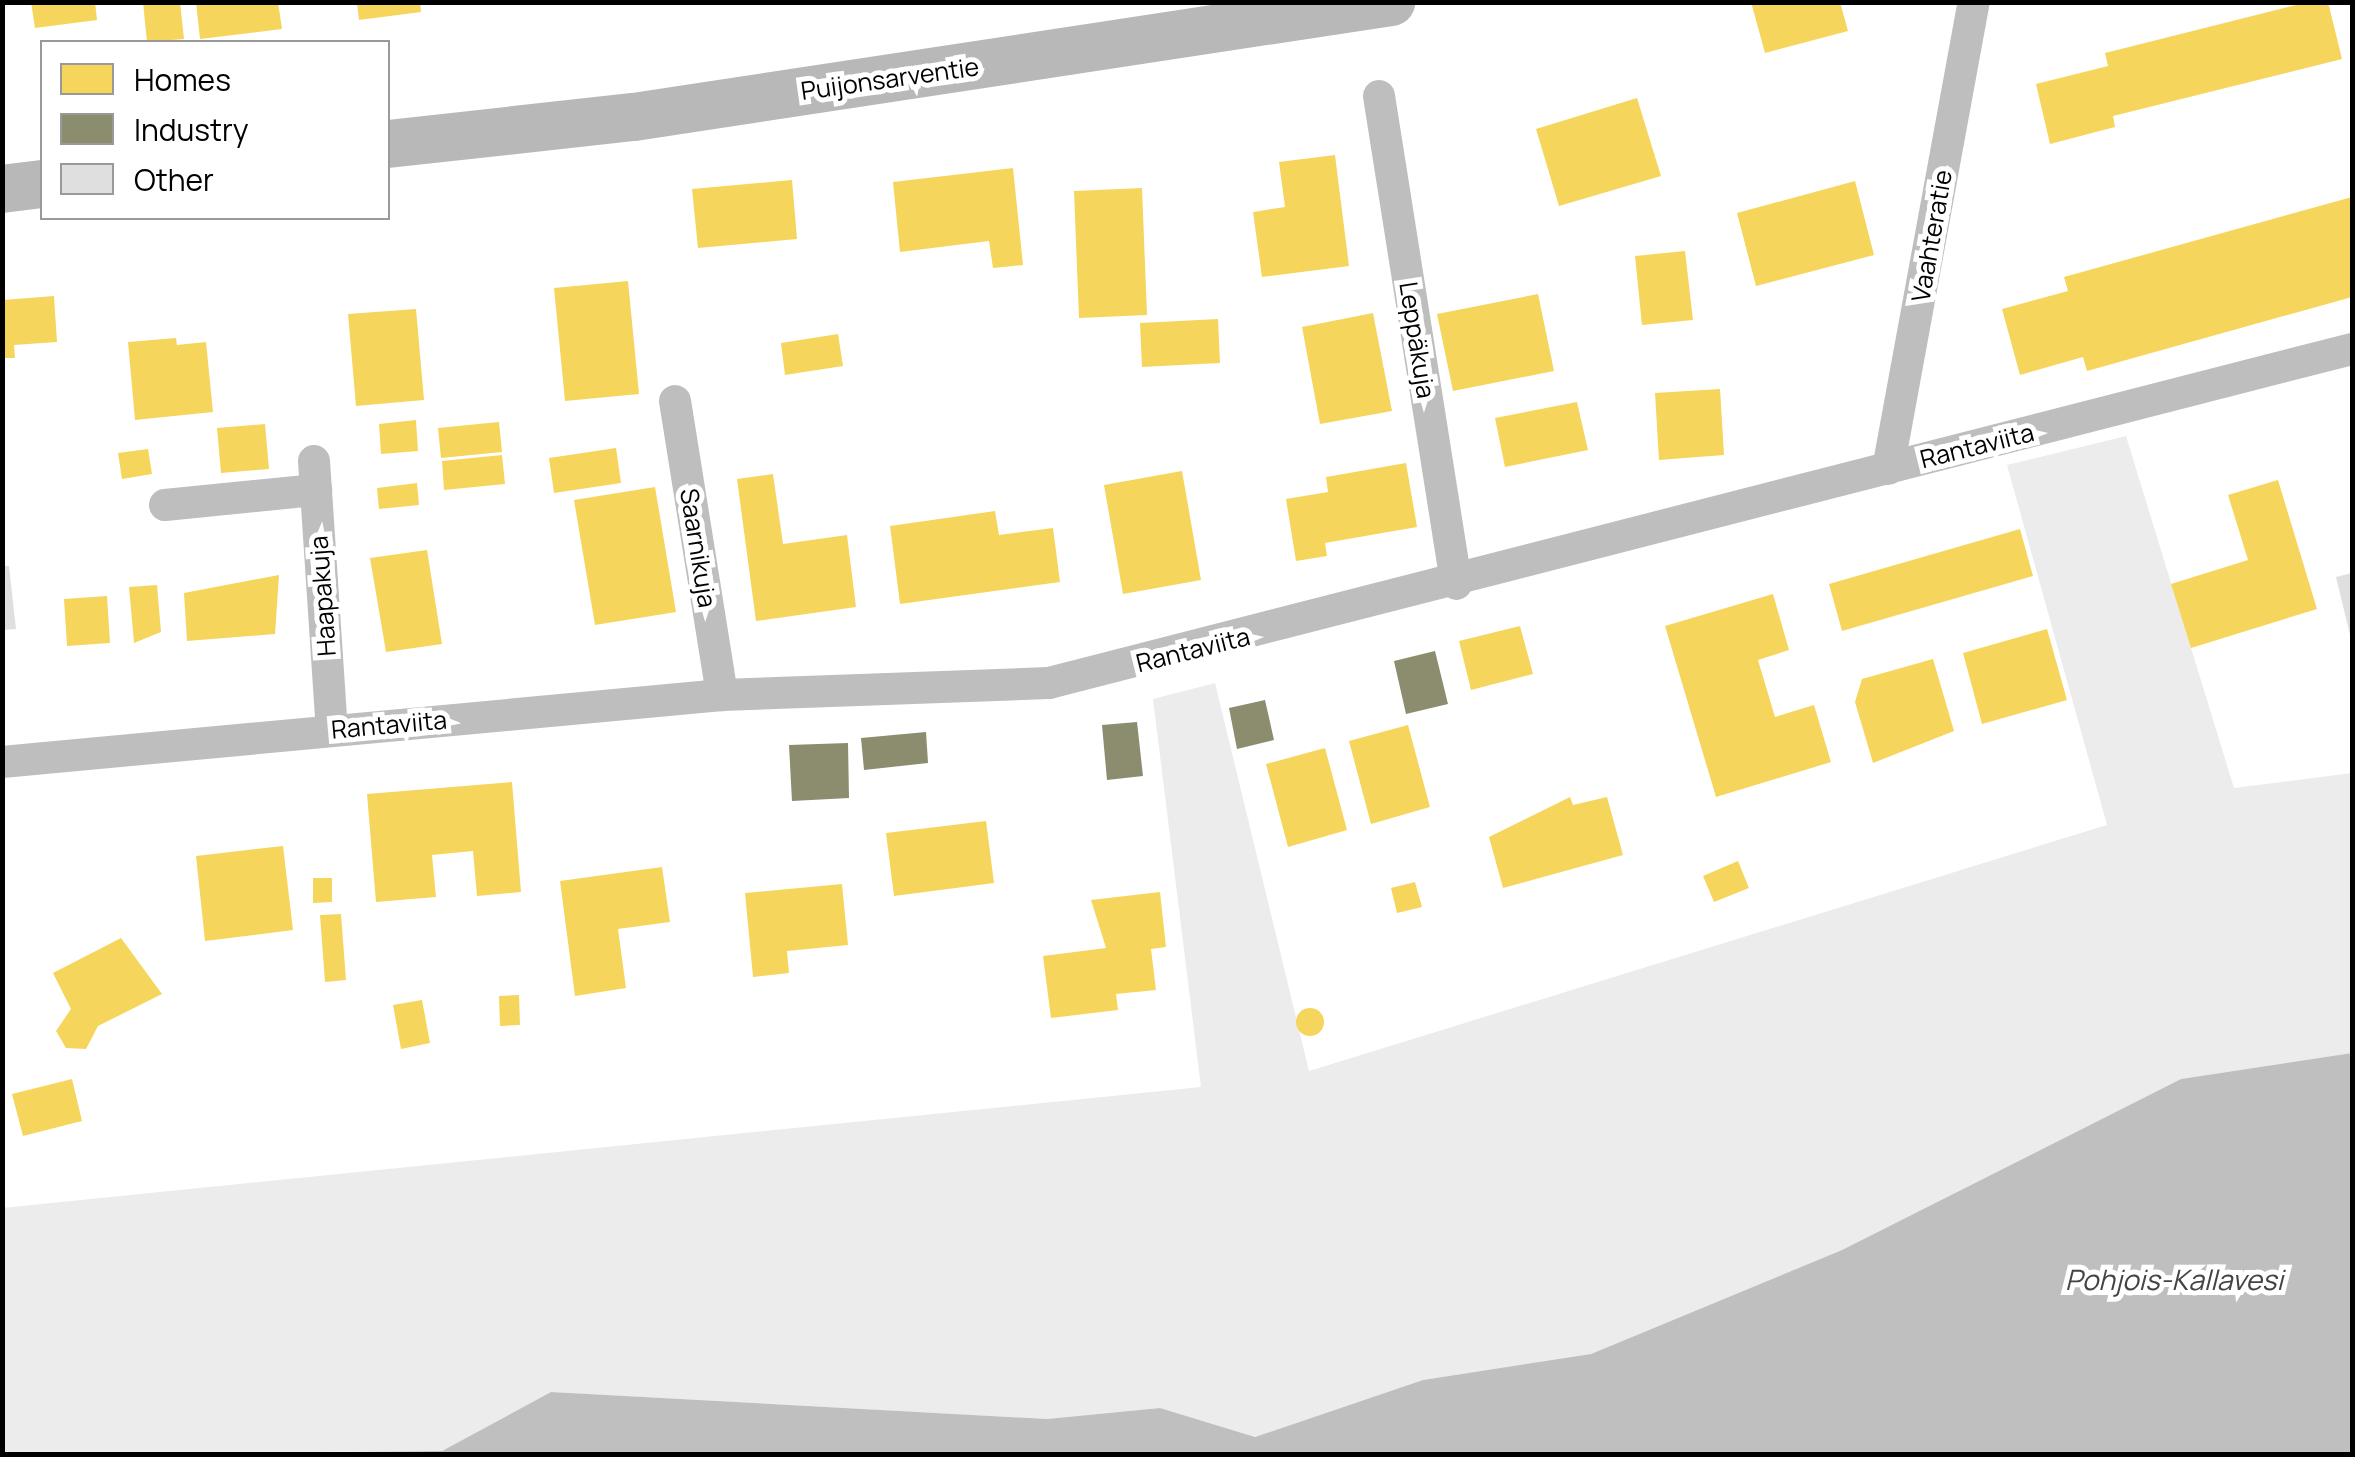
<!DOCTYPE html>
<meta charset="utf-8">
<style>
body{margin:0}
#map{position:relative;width:2355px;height:1457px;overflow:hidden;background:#fff;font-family:Manrope,sans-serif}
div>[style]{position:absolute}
.green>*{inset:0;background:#ececec}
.water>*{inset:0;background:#bfbfbf}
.homes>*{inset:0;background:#f6d55c}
.round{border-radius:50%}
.industry>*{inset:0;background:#8c8c6e}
.building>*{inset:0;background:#dfdfdf}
.street>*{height:32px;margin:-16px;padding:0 16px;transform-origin:16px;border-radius:16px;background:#bebebe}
.secondary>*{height:48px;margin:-24px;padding:0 24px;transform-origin:24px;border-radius:24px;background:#b8b8b8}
span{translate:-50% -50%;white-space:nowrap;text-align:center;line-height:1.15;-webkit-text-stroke:10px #fff;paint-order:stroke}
.street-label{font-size:25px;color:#000}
.water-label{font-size:28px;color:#444;font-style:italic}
.frame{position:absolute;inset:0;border:5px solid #000;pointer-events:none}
.legend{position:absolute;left:40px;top:40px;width:350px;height:180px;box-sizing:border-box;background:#fff;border:2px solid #999;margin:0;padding:12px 18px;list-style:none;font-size:30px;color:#000}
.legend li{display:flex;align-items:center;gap:20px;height:50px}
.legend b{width:50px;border:2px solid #999}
</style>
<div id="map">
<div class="green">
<div style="clip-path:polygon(2126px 436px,2234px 788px,2352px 773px,2352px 1053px,2181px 1079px,1842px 1250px,1591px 1354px,1423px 1380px,1255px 1437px,1160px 1408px,1047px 1419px,551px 1392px,442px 1451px,3px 1454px,2px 1208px,1201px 1087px,1153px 699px,1215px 683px,1309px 1071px,2107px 825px,2007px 465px)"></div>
</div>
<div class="water">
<div style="clip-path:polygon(2352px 1053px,2352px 1454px,175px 1454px,442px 1451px,551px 1392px,1047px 1419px,1160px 1408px,1255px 1437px,1423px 1380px,1591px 1354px,1842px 1250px,2181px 1079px)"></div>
</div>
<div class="homes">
<div style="clip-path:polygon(31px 2px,95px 2px,97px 20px,35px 28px)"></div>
<div style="clip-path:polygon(143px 2px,180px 2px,184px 39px,147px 42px)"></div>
<div style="clip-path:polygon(196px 2px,278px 2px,282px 29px,200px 39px)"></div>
<div style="clip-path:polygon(357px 2px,420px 2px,421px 12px,359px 20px)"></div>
<div style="clip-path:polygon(1751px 2px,1840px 2px,1848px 31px,1765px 53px)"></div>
<div style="clip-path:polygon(2308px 2px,2328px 2px,2342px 59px,2113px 116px,2115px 127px,2050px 144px,2036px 84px,2108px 66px,2105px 53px)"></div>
<div style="clip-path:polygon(1637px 98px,1661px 176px,1559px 206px,1536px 129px)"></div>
<div style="clip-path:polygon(1335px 155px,1349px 266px,1262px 277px,1253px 212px,1285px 207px,1279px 162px)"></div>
<div style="clip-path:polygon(1013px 168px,1023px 265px,993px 268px,989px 241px,900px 252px,893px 182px)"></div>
<div style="clip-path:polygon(792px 180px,797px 239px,698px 248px,692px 189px)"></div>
<div style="clip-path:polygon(1855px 181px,1874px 255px,1756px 286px,1737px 213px)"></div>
<div style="clip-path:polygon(1142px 188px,1147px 315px,1079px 318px,1074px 191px)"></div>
<div style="clip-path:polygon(2352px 197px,2352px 297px,2087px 371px,2083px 357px,2020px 375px,2002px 309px,2068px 291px,2064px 277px)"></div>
<div style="clip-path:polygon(1685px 251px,1693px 320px,1642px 325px,1635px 256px)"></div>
<div style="clip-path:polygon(628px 281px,639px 394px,565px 401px,554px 288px)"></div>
<div style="clip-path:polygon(1538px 294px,1554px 371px,1453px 391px,1437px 314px)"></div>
<div style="clip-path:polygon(54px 296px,57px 342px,14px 345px,15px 358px,2px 358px,3px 300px)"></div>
<div style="clip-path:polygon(416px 309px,424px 400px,356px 406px,348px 314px)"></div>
<div style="clip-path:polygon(1373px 313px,1392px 411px,1320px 424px,1302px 327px)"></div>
<div style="clip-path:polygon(1218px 319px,1220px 363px,1142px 367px,1140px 323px)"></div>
<div style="clip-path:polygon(838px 334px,843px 366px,785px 375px,781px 343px)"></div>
<div style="clip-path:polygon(176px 338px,177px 345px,206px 342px,213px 412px,135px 420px,128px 342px)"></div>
<div style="clip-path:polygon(1720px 389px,1724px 455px,1659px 460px,1655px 393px)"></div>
<div style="clip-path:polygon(1577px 402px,1588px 450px,1505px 467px,1495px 418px)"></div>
<div style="clip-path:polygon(416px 420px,418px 451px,381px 454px,379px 424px)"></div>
<div style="clip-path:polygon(499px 422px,502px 452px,441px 458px,438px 428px)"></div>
<div style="clip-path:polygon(265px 424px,269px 469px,221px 473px,217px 428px)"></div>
<div style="clip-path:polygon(616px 448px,621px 483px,554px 493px,549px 458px)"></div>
<div style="clip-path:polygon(148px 449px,152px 474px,122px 479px,118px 453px)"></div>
<div style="clip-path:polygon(502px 455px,505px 484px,444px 490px,442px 461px)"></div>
<div style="clip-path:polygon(1406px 463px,1417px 527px,1325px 543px,1327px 556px,1296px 561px,1286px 499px,1328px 492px,1326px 477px)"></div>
<div style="clip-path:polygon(1182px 471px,1201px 580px,1123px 594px,1104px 485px)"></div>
<div style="clip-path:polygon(773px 474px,783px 544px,847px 535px,856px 607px,756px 621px,737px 479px)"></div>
<div style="clip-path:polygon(2278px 480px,2317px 609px,2191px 648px,2171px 584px,2248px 560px,2228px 495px)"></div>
<div style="clip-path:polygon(417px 483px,419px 505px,379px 509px,377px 488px)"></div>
<div style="clip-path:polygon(655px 487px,676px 612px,595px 625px,574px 500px)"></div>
<div style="clip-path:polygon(995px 511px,999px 535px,1053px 528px,1060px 582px,900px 604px,890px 526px)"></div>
<div style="clip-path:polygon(2020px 529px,2033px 576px,1842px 631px,1829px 584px)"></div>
<div style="clip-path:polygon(427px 550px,442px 644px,386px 652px,370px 558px)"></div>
<div style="clip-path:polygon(279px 575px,275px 634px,187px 641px,184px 593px)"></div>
<div style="clip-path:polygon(157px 585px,161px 632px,134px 643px,129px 587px)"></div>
<div style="clip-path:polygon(1773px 594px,1789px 650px,1758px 660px,1775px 717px,1814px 705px,1831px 762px,1716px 797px,1665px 626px)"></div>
<div style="clip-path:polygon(107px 596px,110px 643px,67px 646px,64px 599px)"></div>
<div style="clip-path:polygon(1520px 626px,1533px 674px,1471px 690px,1459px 641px)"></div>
<div style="clip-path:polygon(2047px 629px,2067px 700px,1982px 724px,1963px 653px)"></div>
<div style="clip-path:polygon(1933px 659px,1954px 731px,1873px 763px,1855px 702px,1862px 679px)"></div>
<div style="clip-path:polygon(1408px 725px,1430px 807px,1371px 824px,1349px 741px)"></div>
<div style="clip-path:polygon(1325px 748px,1347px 830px,1288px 847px,1266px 764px)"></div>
<div style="clip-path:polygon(512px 782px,521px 892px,477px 896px,473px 851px,432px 855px,436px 897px,376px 902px,367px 794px)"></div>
<div style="clip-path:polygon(1570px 797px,1573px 805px,1607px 797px,1623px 855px,1503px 888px,1489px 837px)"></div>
<div style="clip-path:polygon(986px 821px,994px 883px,894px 896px,886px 833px)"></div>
<div style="clip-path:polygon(283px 846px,293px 930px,205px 941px,196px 856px)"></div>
<div style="clip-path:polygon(1738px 861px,1749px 888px,1714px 902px,1703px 876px)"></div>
<div style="clip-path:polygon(662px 867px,670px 922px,618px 929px,626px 988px,575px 996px,560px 881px)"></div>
<div style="clip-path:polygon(313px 878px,332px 878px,332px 902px,313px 903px)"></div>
<div style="clip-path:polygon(1415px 882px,1422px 907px,1397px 913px,1391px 888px)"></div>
<div style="clip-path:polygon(842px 884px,848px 945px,787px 951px,789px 973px,753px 977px,745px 893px)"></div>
<div style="clip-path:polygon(1160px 892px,1166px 947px,1151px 949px,1156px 990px,1116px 994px,1118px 1010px,1051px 1018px,1043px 956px,1106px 948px,1091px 900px)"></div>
<div style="clip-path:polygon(341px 914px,346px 980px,325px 982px,320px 915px)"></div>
<div style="clip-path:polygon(121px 938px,162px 994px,98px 1026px,86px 1049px,66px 1048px,56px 1031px,71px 1009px,53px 973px)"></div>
<div style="clip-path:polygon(519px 995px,520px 1025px,500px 1026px,499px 996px)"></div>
<div style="clip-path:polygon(422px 1000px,430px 1043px,401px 1049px,393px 1005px)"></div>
<div class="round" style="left:1296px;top:1008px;width:28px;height:28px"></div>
<div style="clip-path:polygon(72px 1079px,82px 1121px,23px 1136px,12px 1094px)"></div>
</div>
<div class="industry">
<div style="clip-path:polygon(1435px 651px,1448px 704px,1406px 714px,1394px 661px)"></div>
<div style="clip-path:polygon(1265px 700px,1274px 740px,1237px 749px,1229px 708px)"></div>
<div style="clip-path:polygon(1137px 722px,1143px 776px,1107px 780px,1102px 725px)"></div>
<div style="clip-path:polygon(926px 732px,928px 763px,864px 770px,861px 738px)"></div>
<div style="clip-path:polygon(848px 743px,849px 798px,792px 801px,789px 745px)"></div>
</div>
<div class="building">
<div style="clip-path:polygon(2px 566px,9px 566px,16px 629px,2px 630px)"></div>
<div style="clip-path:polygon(2352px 573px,2352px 639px,2351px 639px,2336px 577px)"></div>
</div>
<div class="street">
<div style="left:1379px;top:96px;width:494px;rotate:81deg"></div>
<div style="left:675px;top:401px;width:298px;rotate:80.9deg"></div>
<div style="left:314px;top:461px;width:270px;rotate:86.2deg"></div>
<div style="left:1888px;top:469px;width:475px;rotate:-79.6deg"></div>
<div style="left:165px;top:505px;width:152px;rotate:-5.7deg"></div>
<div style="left:2px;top:762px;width:723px;rotate:-5.32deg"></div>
<div style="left:722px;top:695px;width:327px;rotate:-2.1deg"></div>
<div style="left:1049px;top:683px;width:1345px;rotate:-14.38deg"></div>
</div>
<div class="secondary">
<div style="left:388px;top:144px;width:247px;rotate:-6.3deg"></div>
<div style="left:634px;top:117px;width:766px;rotate:-8.64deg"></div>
<div style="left:2px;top:189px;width:40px;rotate:-7.1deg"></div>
</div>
<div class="street-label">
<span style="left:890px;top:79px;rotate:-8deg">Puijonsarventie</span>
<span style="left:1932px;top:236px;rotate:-80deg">Vaahteratie</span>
<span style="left:1417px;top:340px;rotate:81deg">Leppäkuja</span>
<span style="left:1977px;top:446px;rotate:-14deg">Rantaviita</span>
<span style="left:698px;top:548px;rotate:81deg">Saarnikuja</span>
<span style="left:323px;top:596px;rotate:-94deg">Haapakuja</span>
<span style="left:1193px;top:650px;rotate:-14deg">Rantaviita</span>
<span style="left:389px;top:725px;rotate:-5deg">Rantaviita</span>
</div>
<div class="water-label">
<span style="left:2174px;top:1279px">Pohjois-Kallavesi</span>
</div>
<div class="frame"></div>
<ul class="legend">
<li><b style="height:28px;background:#f6d55c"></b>Homes</li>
<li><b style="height:28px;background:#8c8c6e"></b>Industry</li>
<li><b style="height:28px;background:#dfdfdf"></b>Other</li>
</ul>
</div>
